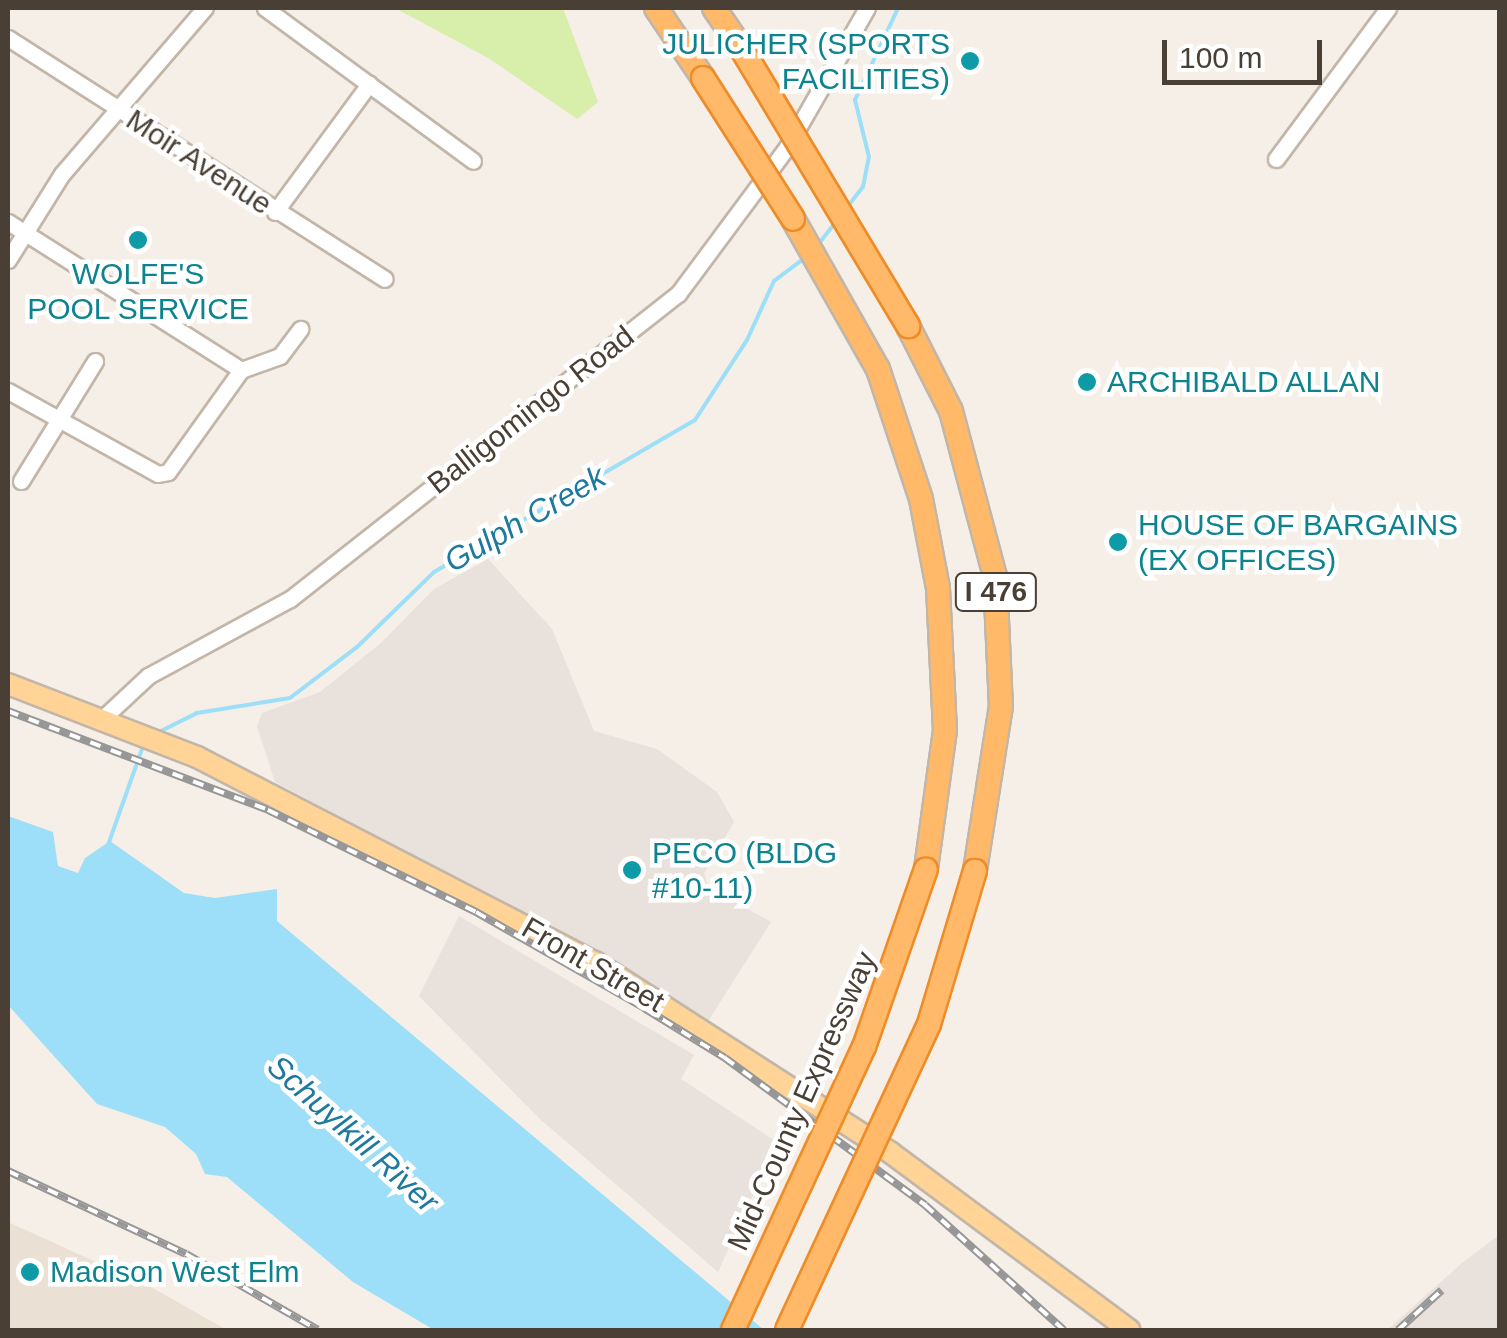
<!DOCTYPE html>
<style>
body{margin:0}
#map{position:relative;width:1507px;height:1338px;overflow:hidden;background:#f5efe7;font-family:Arial,sans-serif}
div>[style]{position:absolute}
.residential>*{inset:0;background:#eae0d4}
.industrial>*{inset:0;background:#e8e1dc}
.green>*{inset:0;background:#d8eeab}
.water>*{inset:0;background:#9ddff8}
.stream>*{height:4px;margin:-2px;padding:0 2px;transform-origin:2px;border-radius:2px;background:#9ddff8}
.roads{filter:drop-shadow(2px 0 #c2b6a8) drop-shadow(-2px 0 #c2b6a8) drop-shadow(0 2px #c2b6a8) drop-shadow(0 -2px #c2b6a8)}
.minor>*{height:15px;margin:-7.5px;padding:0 7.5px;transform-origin:7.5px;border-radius:7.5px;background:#fff}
.major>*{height:20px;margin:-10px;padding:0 10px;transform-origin:10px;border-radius:10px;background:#ffd496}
.highway>*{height:22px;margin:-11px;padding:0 11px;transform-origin:11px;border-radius:11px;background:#ffb968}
.rail>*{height:8px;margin-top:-4px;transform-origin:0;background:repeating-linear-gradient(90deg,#fff 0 11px,#979797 0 22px);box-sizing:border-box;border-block:2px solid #979797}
.bridges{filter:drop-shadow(2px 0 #ef8c27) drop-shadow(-2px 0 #ef8c27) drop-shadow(0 2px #ef8c27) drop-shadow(0 -2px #ef8c27)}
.highway-bridge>*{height:22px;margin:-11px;padding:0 11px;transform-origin:11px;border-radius:11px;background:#ffb968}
.dots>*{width:28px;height:28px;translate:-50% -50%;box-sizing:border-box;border:5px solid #fff;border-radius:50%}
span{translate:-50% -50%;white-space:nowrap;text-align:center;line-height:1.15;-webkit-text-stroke:9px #fff;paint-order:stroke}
.shield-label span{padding:2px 8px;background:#fff;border:2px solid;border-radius:8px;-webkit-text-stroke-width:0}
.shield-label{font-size:28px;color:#493f35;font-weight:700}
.culture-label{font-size:30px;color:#0d838f}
.right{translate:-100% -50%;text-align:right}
.left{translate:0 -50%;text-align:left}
.street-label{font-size:30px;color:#493f35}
.water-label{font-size:32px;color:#1e799f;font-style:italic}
.frame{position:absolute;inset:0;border:10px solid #493f35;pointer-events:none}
.scale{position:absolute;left:1162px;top:40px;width:160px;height:45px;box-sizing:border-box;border:5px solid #493f35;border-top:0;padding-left:12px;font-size:30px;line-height:35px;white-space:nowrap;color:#493f35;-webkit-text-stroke:8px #fff;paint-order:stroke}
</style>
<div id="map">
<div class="residential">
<div style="clip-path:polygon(8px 1222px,151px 1287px,227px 1330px,8px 1330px)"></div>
</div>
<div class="industrial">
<div style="clip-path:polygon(488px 559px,552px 629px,594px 731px,657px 749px,717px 792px,734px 822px,704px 873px,708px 887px,771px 922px,705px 1026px,516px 910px,275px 782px,257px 726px,262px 713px,320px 692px,381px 643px,434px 589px)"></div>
<div style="clip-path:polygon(459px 916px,694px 1055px,681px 1079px,777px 1142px,718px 1272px,541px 1120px,419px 996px)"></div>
<div style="clip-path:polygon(1499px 1235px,1499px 1330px,1387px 1330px,1462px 1263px)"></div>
</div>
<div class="green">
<div style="clip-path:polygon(395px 8px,563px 8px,598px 102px,577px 119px,490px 59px)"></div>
</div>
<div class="water">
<div style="clip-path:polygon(8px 816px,53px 832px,58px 866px,78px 873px,85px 858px,110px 841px,184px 893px,215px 898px,277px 889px,277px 921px,764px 1330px,434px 1330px,353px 1282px,227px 1177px,205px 1174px,196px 1154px,165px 1127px,97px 1104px,8px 1005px)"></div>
</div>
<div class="stream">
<div style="left:848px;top:206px;width:24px;rotate:-52deg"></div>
<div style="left:863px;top:187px;width:31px;rotate:-79deg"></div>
<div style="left:869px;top:157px;width:59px;rotate:-103.8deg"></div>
<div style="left:855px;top:100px;width:102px;rotate:-64.9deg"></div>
<div style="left:817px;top:246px;width:31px;rotate:-52deg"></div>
<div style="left:157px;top:733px;width:45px;rotate:-26.6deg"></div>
<div style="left:197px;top:713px;width:94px;rotate:-9.2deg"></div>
<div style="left:290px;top:698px;width:84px;rotate:-37.3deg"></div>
<div style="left:357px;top:647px;width:107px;rotate:-44.2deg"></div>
<div style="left:434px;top:572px;width:302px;rotate:-30.2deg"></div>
<div style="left:695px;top:420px;width:95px;rotate:-57deg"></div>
<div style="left:747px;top:340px;width:65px;rotate:-65.4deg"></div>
<div style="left:774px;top:281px;width:36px;rotate:-37deg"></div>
<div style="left:108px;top:845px;width:105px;rotate:-70.5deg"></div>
</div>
<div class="roads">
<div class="minor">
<div style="left:265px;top:8px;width:258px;rotate:36.3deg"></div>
<div style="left:8px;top:38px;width:447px;rotate:32.6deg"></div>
<div style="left:1276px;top:159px;width:188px;rotate:-53.4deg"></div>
<div style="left:275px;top:212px;width:159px;rotate:-53.7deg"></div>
<div style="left:8px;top:222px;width:276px;rotate:32.4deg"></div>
<div style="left:8px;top:260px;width:102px;rotate:-57.9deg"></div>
<div style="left:62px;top:174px;width:219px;rotate:-49.3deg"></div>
<div style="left:8px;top:391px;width:171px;rotate:29deg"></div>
<div style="left:158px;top:474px;width:10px;rotate:-11deg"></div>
<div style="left:168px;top:472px;width:125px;rotate:-54.4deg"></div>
<div style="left:241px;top:370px;width:41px;rotate:-19.7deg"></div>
<div style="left:280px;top:356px;width:34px;rotate:-53deg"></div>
<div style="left:21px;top:481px;width:141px;rotate:-58.3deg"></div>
<div style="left:103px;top:718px;width:62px;rotate:-43deg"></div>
<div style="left:148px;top:676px;width:162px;rotate:-28.5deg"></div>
<div style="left:290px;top:599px;width:494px;rotate:-38.2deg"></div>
<div style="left:678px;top:294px;width:183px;rotate:-53.4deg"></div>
<div style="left:787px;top:147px;width:160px;rotate:-60.1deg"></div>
</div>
<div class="major">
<div style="left:8px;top:684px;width:203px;rotate:21.1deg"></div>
<div style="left:197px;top:757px;width:448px;rotate:27.3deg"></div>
<div style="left:595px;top:962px;width:352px;rotate:32.8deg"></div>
<div style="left:891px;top:1153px;width:297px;rotate:36.6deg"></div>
</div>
<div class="highway">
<div style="left:656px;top:8px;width:84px;rotate:56.1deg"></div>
<div style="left:714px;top:8px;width:46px;rotate:55.6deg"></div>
<div style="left:793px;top:219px;width:172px;rotate:60.5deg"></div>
<div style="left:878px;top:369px;width:137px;rotate:71.7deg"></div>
<div style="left:921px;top:499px;width:91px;rotate:79.2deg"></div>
<div style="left:938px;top:588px;width:142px;rotate:87.2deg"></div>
<div style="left:945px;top:730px;width:140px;rotate:97.8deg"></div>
<div style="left:908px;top:326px;width:95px;rotate:63.2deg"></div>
<div style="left:951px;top:411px;width:171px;rotate:75.1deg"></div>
<div style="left:995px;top:576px;width:130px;rotate:87.4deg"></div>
<div style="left:1001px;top:706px;width:167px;rotate:99deg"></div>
</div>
</div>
<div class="rail">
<div style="left:8px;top:711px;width:278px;rotate:20.8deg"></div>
<div style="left:268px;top:810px;width:232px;rotate:26.1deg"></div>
<div style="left:476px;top:912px;width:193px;rotate:29.7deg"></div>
<div style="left:644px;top:1008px;width:95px;rotate:31.7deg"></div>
<div style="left:725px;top:1058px;width:248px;rotate:36.3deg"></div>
<div style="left:925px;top:1205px;width:187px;rotate:42deg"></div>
<div style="left:8px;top:1171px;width:196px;rotate:25deg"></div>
<div style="left:186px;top:1254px;width:152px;rotate:29.9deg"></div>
<div style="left:1398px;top:1330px;width:59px;rotate:-42.3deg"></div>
</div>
<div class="bridges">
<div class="highway-bridge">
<div style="left:740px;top:46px;width:327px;rotate:59deg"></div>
<div style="left:703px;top:78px;width:167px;rotate:57.4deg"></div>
<div style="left:733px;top:1330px;width:312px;rotate:-65.2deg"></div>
<div style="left:864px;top:1047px;width:188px;rotate:-70.8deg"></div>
<div style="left:787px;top:1330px;width:337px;rotate:-65.1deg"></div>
<div style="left:929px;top:1024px;width:160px;rotate:-73.3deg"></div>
</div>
</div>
<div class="dots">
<div style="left:970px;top:61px;background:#0f9aa8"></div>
<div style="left:138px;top:240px;background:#0f9aa8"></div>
<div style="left:1087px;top:382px;background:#0f9aa8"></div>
<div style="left:1118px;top:542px;background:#0f9aa8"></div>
<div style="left:632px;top:870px;background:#0f9aa8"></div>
<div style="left:30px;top:1272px;background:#0f9aa8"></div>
</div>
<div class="shield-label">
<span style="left:996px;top:592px">I 476</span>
</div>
<div class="culture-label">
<span class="right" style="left:950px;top:61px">JULICHER (SPORTS<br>FACILITIES)</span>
<span style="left:138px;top:291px">WOLFE'S<br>POOL SERVICE</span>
<span class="left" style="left:1107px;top:382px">ARCHIBALD ALLAN</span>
<span class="left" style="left:1138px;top:542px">HOUSE OF BARGAINS<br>(EX OFFICES)</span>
<span class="left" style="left:652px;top:870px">PECO (BLDG<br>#10-11)</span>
<span class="left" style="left:50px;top:1272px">Madison West Elm</span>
</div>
<div class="street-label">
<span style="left:199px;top:162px;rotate:33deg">Moir Avenue</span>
<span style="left:531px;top:410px;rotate:-38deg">Balligomingo Road</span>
<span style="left:593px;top:965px;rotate:30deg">Front Street</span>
<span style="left:802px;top:1101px;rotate:-66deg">Mid-County Expressway</span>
</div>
<div class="water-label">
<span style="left:525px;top:519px;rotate:-30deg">Gulph Creek</span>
<span style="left:353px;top:1134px;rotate:42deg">Schuylkill River</span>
</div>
<div class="frame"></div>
<div class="scale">100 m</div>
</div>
